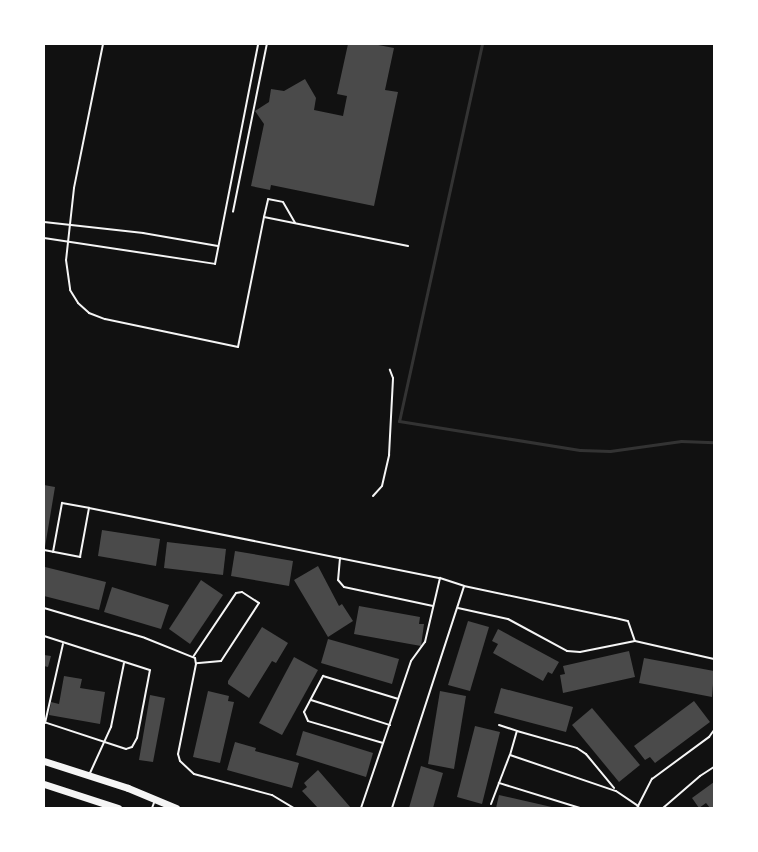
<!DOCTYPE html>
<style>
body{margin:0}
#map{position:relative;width:758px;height:852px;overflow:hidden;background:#111;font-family:"Varela Round",sans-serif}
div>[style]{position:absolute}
.stream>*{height:3px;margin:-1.5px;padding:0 1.5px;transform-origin:1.5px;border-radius:1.5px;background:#333}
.building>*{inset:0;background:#4a4a4a}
.path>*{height:1.5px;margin:-0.75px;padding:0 0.75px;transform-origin:0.75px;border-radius:0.75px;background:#f5f5f5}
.service>*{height:2px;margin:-1px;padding:0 1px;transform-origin:1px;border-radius:1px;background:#f5f5f5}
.secondary>*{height:7px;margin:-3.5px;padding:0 3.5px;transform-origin:3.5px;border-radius:3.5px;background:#f5f5f5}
span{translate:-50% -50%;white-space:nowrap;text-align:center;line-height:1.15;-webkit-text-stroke:4.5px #fff;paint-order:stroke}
.frame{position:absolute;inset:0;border:45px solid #fff;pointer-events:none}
</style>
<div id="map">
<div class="stream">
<div style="left:482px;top:44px;width:386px;rotate:102.4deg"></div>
<div style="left:399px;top:421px;width:183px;rotate:9.1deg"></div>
<div style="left:580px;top:450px;width:30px;rotate:2deg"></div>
<div style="left:610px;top:451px;width:72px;rotate:-8deg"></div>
<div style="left:681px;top:441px;width:33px;rotate:2deg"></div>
</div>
<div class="building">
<div style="clip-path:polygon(348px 44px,373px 44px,394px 48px,385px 90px,398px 92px,374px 206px,271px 185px,270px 190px,251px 186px,264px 124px,255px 111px,269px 102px,271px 89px,284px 91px,305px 79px,316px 98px,314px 110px,343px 116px,347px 96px,337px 94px)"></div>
<div style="clip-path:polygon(44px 485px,55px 487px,45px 547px,44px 546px)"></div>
<div style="clip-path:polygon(102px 530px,160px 539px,156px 566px,98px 556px)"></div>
<div style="clip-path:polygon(167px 542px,226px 549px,223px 575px,164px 568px)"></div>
<div style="clip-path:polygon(235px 551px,293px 561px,289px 586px,231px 576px)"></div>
<div style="clip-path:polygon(318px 566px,339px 606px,342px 604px,353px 621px,328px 637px,294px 580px)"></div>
<div style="clip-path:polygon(45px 567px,106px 582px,99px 610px,44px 596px)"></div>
<div style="clip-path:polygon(201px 580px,223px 595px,190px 644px,169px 629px)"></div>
<div style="clip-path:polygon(112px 587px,169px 605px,161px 629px,104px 612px)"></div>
<div style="clip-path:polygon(359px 606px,420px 617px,419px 624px,424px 624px,421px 646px,354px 634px)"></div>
<div style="clip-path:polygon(468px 621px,489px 627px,470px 691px,448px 685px)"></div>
<div style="clip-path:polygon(262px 627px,288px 643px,276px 663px,272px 661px,249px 698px,228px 684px,228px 681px)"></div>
<div style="clip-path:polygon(498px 629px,559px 662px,552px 674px,548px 672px,543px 681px,493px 653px,498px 644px,492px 641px)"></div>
<div style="clip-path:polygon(328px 639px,399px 659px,392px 684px,321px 663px)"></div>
<div style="clip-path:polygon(629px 651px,635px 677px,563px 693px,560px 675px,565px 674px,563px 666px)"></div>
<div style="clip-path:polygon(44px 655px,51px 656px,48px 667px,44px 666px)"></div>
<div style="clip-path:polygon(294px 657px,318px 670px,282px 735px,259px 723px)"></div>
<div style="clip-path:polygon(644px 658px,714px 671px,712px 697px,639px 683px)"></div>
<div style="clip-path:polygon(64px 676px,82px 679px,80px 688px,105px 692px,100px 724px,49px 715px,51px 702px,59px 704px)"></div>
<div style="clip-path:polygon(501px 688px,573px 707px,566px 732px,494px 713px)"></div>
<div style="clip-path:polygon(208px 691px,229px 696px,228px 701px,234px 702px,220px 763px,193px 757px)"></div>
<div style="clip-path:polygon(440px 691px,466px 696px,454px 769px,428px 764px)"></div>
<div style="clip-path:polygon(150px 695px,165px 698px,153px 762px,139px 760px)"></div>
<div style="clip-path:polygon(694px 701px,710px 722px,655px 763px,650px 757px,645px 760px,634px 746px)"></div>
<div style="clip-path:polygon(592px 708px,640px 765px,619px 782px,572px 725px)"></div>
<div style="clip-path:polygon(475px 726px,500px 732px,482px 804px,457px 797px)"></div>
<div style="clip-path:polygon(303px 731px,373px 753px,366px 777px,296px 755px)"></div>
<div style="clip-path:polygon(235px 742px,256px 748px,255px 751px,299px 763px,292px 788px,227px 770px)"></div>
<div style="clip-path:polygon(421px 766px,443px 773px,433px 808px,409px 808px)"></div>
<div style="clip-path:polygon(318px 770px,351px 808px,318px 808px,302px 791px,307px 787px,304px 783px)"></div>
<div style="clip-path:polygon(714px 782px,714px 808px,710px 808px,706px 803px,699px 808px,692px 798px)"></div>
<div style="clip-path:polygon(499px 795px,556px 808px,496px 808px)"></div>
</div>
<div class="path">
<div style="left:233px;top:212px;width:171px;rotate:-78.6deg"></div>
</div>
<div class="service">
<div style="left:103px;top:44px;width:147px;rotate:101.4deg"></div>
<div style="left:74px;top:188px;width:72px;rotate:96.3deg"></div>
<div style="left:66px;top:260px;width:30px;rotate:82deg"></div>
<div style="left:70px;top:290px;width:15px;rotate:58deg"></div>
<div style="left:78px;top:303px;width:15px;rotate:42deg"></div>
<div style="left:89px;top:313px;width:17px;rotate:21deg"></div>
<div style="left:105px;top:319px;width:136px;rotate:11.9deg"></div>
<div style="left:238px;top:347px;width:133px;rotate:-78.7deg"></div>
<div style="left:264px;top:217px;width:147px;rotate:11.4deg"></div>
<div style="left:264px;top:217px;width:18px;rotate:-77deg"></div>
<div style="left:268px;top:199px;width:15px;rotate:11deg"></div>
<div style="left:283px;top:202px;width:24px;rotate:60deg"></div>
<div style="left:44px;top:222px;width:100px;rotate:6.3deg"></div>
<div style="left:143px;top:233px;width:76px;rotate:9.8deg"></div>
<div style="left:44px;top:238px;width:173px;rotate:8.6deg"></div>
<div style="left:215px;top:264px;width:224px;rotate:-78.9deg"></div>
<div style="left:373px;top:496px;width:13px;rotate:-48deg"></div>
<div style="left:382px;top:486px;width:32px;rotate:-77deg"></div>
<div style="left:389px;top:455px;width:77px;rotate:-87deg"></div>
<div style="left:393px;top:378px;width:9px;rotate:-111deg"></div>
<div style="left:44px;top:550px;width:37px;rotate:11deg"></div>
<div style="left:80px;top:557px;width:50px;rotate:-79.6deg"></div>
<div style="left:89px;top:508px;width:358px;rotate:11.3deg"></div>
<div style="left:440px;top:578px;width:25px;rotate:18deg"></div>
<div style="left:464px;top:586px;width:154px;rotate:12deg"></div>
<div style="left:615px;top:618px;width:13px;rotate:13deg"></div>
<div style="left:628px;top:621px;width:21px;rotate:71deg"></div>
<div style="left:53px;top:552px;width:50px;rotate:-79.6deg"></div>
<div style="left:62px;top:503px;width:27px;rotate:10deg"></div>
<div style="left:340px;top:558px;width:22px;rotate:95deg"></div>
<div style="left:338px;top:580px;width:9px;rotate:49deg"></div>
<div style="left:344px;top:587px;width:91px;rotate:12.1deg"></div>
<div style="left:44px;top:608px;width:105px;rotate:16.5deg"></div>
<div style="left:145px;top:638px;width:54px;rotate:21.8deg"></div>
<div style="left:195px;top:658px;width:6px;rotate:81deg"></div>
<div style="left:196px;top:664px;width:92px;rotate:101.3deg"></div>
<div style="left:178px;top:754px;width:7px;rotate:74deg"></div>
<div style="left:180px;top:761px;width:19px;rotate:43deg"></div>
<div style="left:194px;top:774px;width:81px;rotate:15.1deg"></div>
<div style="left:272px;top:795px;width:26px;rotate:31deg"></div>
<div style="left:458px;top:608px;width:51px;rotate:12.4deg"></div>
<div style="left:508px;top:619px;width:67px;rotate:28.5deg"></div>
<div style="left:567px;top:651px;width:13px;rotate:4deg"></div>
<div style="left:580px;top:652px;width:56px;rotate:-11.3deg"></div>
<div style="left:635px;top:641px;width:81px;rotate:12.8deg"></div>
<div style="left:44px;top:636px;width:111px;rotate:17.8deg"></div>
<div style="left:150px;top:670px;width:69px;rotate:100.8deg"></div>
<div style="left:137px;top:738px;width:10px;rotate:119deg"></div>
<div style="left:132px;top:747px;width:6px;rotate:162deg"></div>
<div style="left:126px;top:749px;width:86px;rotate:-161.8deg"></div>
<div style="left:193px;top:657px;width:77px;rotate:-56.1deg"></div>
<div style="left:236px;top:593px;width:6px;rotate:-9deg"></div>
<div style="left:242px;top:592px;width:20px;rotate:33deg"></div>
<div style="left:259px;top:603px;width:69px;rotate:123.2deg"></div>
<div style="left:221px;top:661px;width:25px;rotate:175deg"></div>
<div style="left:311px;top:700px;width:83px;rotate:17.6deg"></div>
<div style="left:45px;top:723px;width:81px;rotate:-77.2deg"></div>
<div style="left:499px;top:725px;width:19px;rotate:18deg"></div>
<div style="left:383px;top:743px;width:78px;rotate:-163.7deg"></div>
<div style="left:308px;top:721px;width:10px;rotate:-114deg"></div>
<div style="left:304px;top:712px;width:41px;rotate:-62.2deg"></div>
<div style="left:323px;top:676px;width:78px;rotate:17deg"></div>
<div style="left:510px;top:755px;width:25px;rotate:-74deg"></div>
<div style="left:517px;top:731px;width:62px;rotate:15.8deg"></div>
<div style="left:577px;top:748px;width:11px;rotate:34deg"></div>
<div style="left:586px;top:754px;width:44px;rotate:50.5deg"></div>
<div style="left:90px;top:773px;width:51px;rotate:-65.5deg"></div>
<div style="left:111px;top:727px;width:65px;rotate:-78.5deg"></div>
<div style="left:491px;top:804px;width:22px;rotate:-69deg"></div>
<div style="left:152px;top:808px;width:9px;rotate:-69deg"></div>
<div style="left:361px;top:808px;width:155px;rotate:-71.2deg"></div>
<div style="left:411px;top:661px;width:24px;rotate:-54deg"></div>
<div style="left:425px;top:642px;width:66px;rotate:-76.8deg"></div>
<div style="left:392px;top:808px;width:233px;rotate:-72deg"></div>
<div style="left:580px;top:808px;width:85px;rotate:-162.8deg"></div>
<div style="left:499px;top:783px;width:30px;rotate:-69deg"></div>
<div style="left:510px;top:755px;width:112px;rotate:18.8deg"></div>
<div style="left:616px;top:791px;width:27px;rotate:34deg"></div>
<div style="left:637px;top:808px;width:33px;rotate:-63deg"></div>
<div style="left:652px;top:779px;width:71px;rotate:-36.4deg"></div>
<div style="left:709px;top:737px;width:9px;rotate:-54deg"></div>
<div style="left:663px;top:808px;width:49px;rotate:-40.9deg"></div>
<div style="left:700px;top:776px;width:17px;rotate:-33deg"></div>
</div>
<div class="secondary">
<div style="left:44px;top:761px;width:88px;rotate:17.8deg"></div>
<div style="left:128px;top:788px;width:52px;rotate:22.6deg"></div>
<div style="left:44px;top:784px;width:78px;rotate:18deg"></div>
</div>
<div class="frame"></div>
</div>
